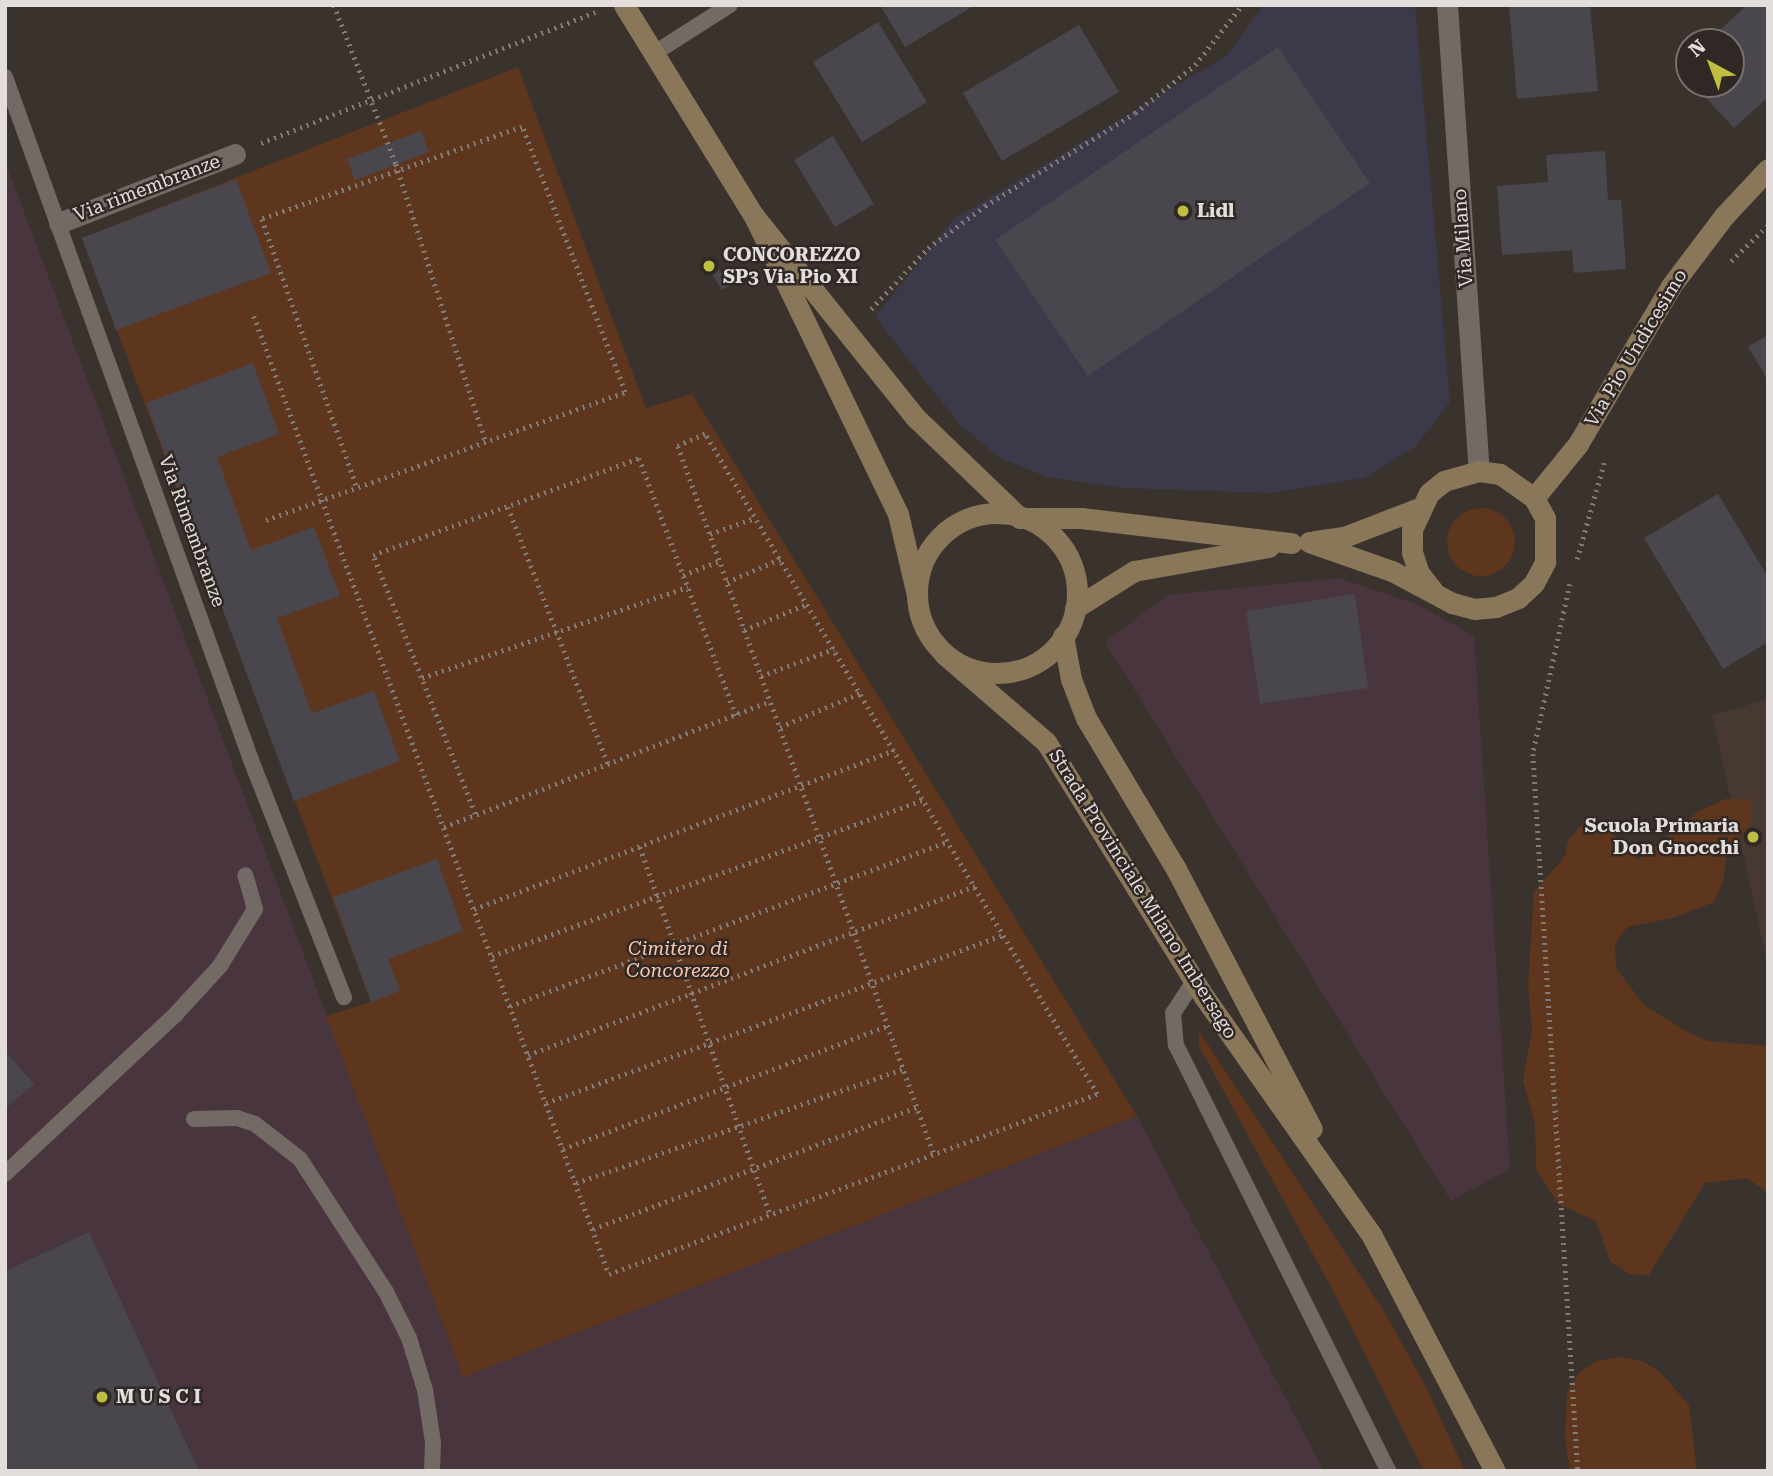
<!DOCTYPE html>
<style>
body{margin:0}
#map{position:relative;width:1773px;height:1476px;overflow:hidden;background:#3a322d;font-family:"Roboto Serif",serif}
div>[style]{position:absolute}
.commercial>*{inset:0;background:#3c394a}
.industrial>*{inset:0;background:#48353e}
.built>*{inset:0;background:#473931}
.green>*{inset:0;background:#5e351d}
.round{border-radius:50%}
.building>*{inset:0;background:#4a464e}
.path>*{height:4.5px;margin-top:-2.25px;transform-origin:0;background:repeating-linear-gradient(90deg,#827c78 0 2px,transparent 0 7px)}
.lane>*{height:16px;margin:-8px;padding:0 8px;transform-origin:8px;border-radius:8px;background:#736a65}
.street>*{height:21px;margin:-10.5px;padding:0 10.5px;transform-origin:10.5px;border-radius:10.5px;background:#736a65}
.secondary>*{height:21px;margin:-10.5px;padding:0 10.5px;transform-origin:10.5px;border-radius:10.5px;background:#8a775a}
.secondary>.ring{margin:-10.5px;padding:0;box-sizing:content-box;background:none;border:21px solid #8a775a;border-radius:50%}
.dots>*{width:19px;height:19px;translate:-50% -50%;box-sizing:border-box;border:4px solid #302824;border-radius:50%}
span{translate:-50% -50%;white-space:nowrap;text-align:center;line-height:1.15;-webkit-text-stroke:5px #302824;paint-order:stroke}
.street-label{font-size:19px;color:#e3dedb}
.poi-label{font-size:19px;color:#e3dedb;font-weight:700}
.left{translate:0 -50%;text-align:left}
.right{translate:-100% -50%;text-align:right}
.park-label{font-size:19px;color:#f8c7ad;font-style:italic}
.frame{position:absolute;inset:0;border:7px solid #e3dedb;pointer-events:none}
.north{position:absolute;left:1675px;top:28px;width:70px;height:70px;box-sizing:border-box;background:#302824;border:2px solid #78716d;border-radius:50%;rotate:319deg;font-size:19px;font-weight:700;line-height:28px;text-align:center;color:#e3dedb}
.north::after{content:'';display:block;margin:auto;width:24px;height:32px;background:#bfbe41;clip-path:polygon(50% 0,100% 100%,50% 72%,0 100%)}
</style>
<div id="map">
<div class="commercial">
<div style="clip-path:polygon(1264px 5px,1415px 5px,1450px 402px,1416px 446px,1364px 478px,1272px 493px,1122px 488px,1047px 477px,1000px 458px,960px 425px,875px 317px,954px 219px,1226px 56px)"></div>
</div>
<div class="industrial">
<div style="clip-path:polygon(5px 161px,463px 1377px,1137px 1116px,1324px 1471px,5px 1471px)"></div>
<div style="clip-path:polygon(1339px 578px,1417px 604px,1474px 636px,1510px 1169px,1451px 1201px,1105px 642px,1167px 595px)"></div>
</div>
<div class="built">
<div style="clip-path:polygon(1768px 699px,1768px 965px,1712px 715px)"></div>
</div>
<div class="green">
<div style="clip-path:polygon(518px 67px,646px 408px,692px 394px,1137px 1116px,463px 1377px,326px 1016px,371px 1002px,82px 238px)"></div>
<div class="round" style="left:1447px;top:508px;width:68px;height:68px"></div>
<div style="clip-path:polygon(1725px 799px,1752px 799px,1752px 821px,1726px 858px,1723px 882px,1714px 902px,1673px 918px,1627px 927px,1615px 945px,1616px 968px,1645px 1006px,1686px 1031px,1708px 1041px,1768px 1046px,1768px 1193px,1747px 1178px,1705px 1183px,1649px 1275px,1629px 1274px,1610px 1261px,1596px 1221px,1558px 1204px,1536px 1169px,1535px 1125px,1523px 1080px,1532px 1031px,1528px 985px,1534px 892px,1565px 856px,1568px 840px,1584px 822px,1608px 823px,1620px 844px,1638px 860px,1699px 811px)"></div>
<div style="clip-path:polygon(1199px 1031px,1385px 1313px,1425px 1385px,1465px 1471px,1424px 1471px,1332px 1289px,1199px 1046px)"></div>
<div style="clip-path:polygon(1620px 1357px,1642px 1361px,1660px 1372px,1689px 1405px,1697px 1471px,1570px 1471px,1565px 1438px,1567px 1392px,1578px 1374px,1596px 1361px)"></div>
</div>
<div class="building">
<div style="clip-path:polygon(880px 5px,975px 5px,905px 47px)"></div>
<div style="clip-path:polygon(1509px 5px,1590px 5px,1598px 91px,1517px 99px)"></div>
<div style="clip-path:polygon(1747px 5px,1768px 5px,1768px 97px,1734px 128px,1693px 84px,1731px 84px,1731px 42px,1707px 42px)"></div>
<div style="clip-path:polygon(878px 22px,927px 102px,862px 142px,813px 62px)"></div>
<div style="clip-path:polygon(1079px 25px,1119px 92px,1002px 161px,963px 93px)"></div>
<div style="clip-path:polygon(1278px 47px,1370px 183px,1088px 376px,995px 240px)"></div>
<div style="clip-path:polygon(1689px 59px,1689px 80px,1679px 69px)"></div>
<div style="clip-path:polygon(421px 131px,429px 152px,355px 180px,347px 159px)"></div>
<div style="clip-path:polygon(833px 136px,874px 204px,835px 227px,794px 160px)"></div>
<div style="clip-path:polygon(1605px 151px,1608px 200px,1621px 200px,1626px 269px,1574px 273px,1572px 250px,1502px 255px,1497px 186px,1548px 182px,1546px 155px)"></div>
<div style="clip-path:polygon(236px 179px,271px 273px,116px 330px,82px 238px)"></div>
<div style="clip-path:polygon(717px 267px,730px 285px,722px 290px,711px 272px)"></div>
<div style="clip-path:polygon(1768px 335px,1768px 380px,1748px 347px)"></div>
<div style="clip-path:polygon(253px 363px,279px 434px,217px 457px,251px 550px,314px 527px,340px 596px,277px 618px,312px 713px,374px 691px,400px 761px,294px 801px,146px 403px)"></div>
<div style="clip-path:polygon(1718px 494px,1768px 577px,1768px 642px,1723px 669px,1644px 538px)"></div>
<div style="clip-path:polygon(1355px 594px,1368px 688px,1260px 704px,1246px 611px)"></div>
<div style="clip-path:polygon(437px 859px,463px 931px,388px 959px,400px 991px,371px 1002px,333px 897px)"></div>
<div style="clip-path:polygon(5px 1051px,34px 1084px,5px 1109px)"></div>
<div style="clip-path:polygon(89px 1232px,199px 1471px,5px 1471px,5px 1271px)"></div>
</div>
<div class="path">
<div style="left:334px;top:5px;width:171px;rotate:68.7deg"></div>
<div style="left:396px;top:164px;width:292px;rotate:72.1deg"></div>
<div style="left:261px;top:143px;width:359px;rotate:-21.4deg"></div>
<div style="left:1731px;top:261px;width:52px;rotate:-44.2deg"></div>
<div style="left:871px;top:309px;width:83px;rotate:-46.9deg"></div>
<div style="left:928px;top:248px;width:71px;rotate:-36.4deg"></div>
<div style="left:985px;top:206px;width:176px;rotate:-31.8deg"></div>
<div style="left:1135px;top:113px;width:77px;rotate:-38.7deg"></div>
<div style="left:1195px;top:65px;width:76px;rotate:-51.9deg"></div>
<div style="left:254px;top:316px;width:1022px;rotate:69.67deg"></div>
<div style="left:609px;top:1274px;width:520px;rotate:-20.25deg"></div>
<div style="left:1097px;top:1094px;width:768px;rotate:-120.71deg"></div>
<div style="left:705px;top:434px;width:30px;rotate:156deg"></div>
<div style="left:678px;top:446px;width:753px;rotate:70.12deg"></div>
<div style="left:508px;top:507px;width:275px;rotate:68.7deg"></div>
<div style="left:266px;top:520px;width:381px;rotate:-19.6deg"></div>
<div style="left:625px;top:392px;width:284px;rotate:-111.2deg"></div>
<div style="left:522px;top:127px;width:276px;rotate:160.5deg"></div>
<div style="left:262px;top:219px;width:284px;rotate:70.5deg"></div>
<div style="left:710px;top:534px;width:48px;rotate:-19.6deg"></div>
<div style="left:1577px;top:559px;width:100px;rotate:-74.3deg"></div>
<div style="left:683px;top:575px;width:40px;rotate:-21deg"></div>
<div style="left:727px;top:582px;width:58px;rotate:-23.5deg"></div>
<div style="left:1570px;top:584px;width:174px;rotate:102.3deg"></div>
<div style="left:1533px;top:754px;width:718px;rotate:86.41deg"></div>
<div style="left:744px;top:630px;width:68px;rotate:-22.4deg"></div>
<div style="left:761px;top:676px;width:78px;rotate:-20.3deg"></div>
<div style="left:422px;top:678px;width:281px;rotate:-18.9deg"></div>
<div style="left:780px;top:727px;width:87px;rotate:-23deg"></div>
<div style="left:475px;top:814px;width:278px;rotate:-111.5deg"></div>
<div style="left:373px;top:555px;width:283px;rotate:-20deg"></div>
<div style="left:639px;top:458px;width:275px;rotate:69.3deg"></div>
<div style="left:444px;top:827px;width:350px;rotate:-21.1deg"></div>
<div style="left:640px;top:847px;width:389px;rotate:70.5deg"></div>
<div style="left:474px;top:909px;width:449px;rotate:-20.7deg"></div>
<div style="left:492px;top:956px;width:459px;rotate:-19.9deg"></div>
<div style="left:510px;top:1006px;width:468px;rotate:-20.6deg"></div>
<div style="left:528px;top:1055px;width:478px;rotate:-20.7deg"></div>
<div style="left:546px;top:1103px;width:487px;rotate:-20.2deg"></div>
<div style="left:563px;top:1149px;width:347px;rotate:-20.8deg"></div>
<div style="left:576px;top:1183px;width:346px;rotate:-19.2deg"></div>
<div style="left:593px;top:1229px;width:346px;rotate:-20.6deg"></div>
</div>
<div class="lane">
<div style="left:653px;top:54px;width:91px;rotate:-32.5deg"></div>
<div style="left:5px;top:77px;width:726px;rotate:70.19deg"></div>
<div style="left:251px;top:760px;width:255px;rotate:68.6deg"></div>
<div style="left:1194px;top:981px;width:38px;rotate:123deg"></div>
<div style="left:1173px;top:1013px;width:32px;rotate:85deg"></div>
<div style="left:1176px;top:1045px;width:476px;rotate:63.5deg"></div>
<div style="left:194px;top:1119px;width:43px;rotate:-1.3deg"></div>
<div style="left:237px;top:1118px;width:19px;rotate:18deg"></div>
<div style="left:255px;top:1124px;width:57px;rotate:37.9deg"></div>
<div style="left:300px;top:1159px;width:158px;rotate:57.1deg"></div>
<div style="left:386px;top:1292px;width:51px;rotate:63.4deg"></div>
<div style="left:409px;top:1338px;width:54px;rotate:72.9deg"></div>
<div style="left:425px;top:1390px;width:53px;rotate:81.3deg"></div>
<div style="left:433px;top:1442px;width:29px;rotate:92deg"></div>
<div style="left:5px;top:1174px;width:233px;rotate:-43.1deg"></div>
<div style="left:175px;top:1015px;width:67px;rotate:-47.4deg"></div>
<div style="left:220px;top:966px;width:67px;rotate:-58.4deg"></div>
<div style="left:255px;top:909px;width:35px;rotate:-106deg"></div>
</div>
<div class="street">
<div style="left:1447px;top:5px;width:467px;rotate:86.1deg"></div>
<div style="left:59px;top:223px;width:189px;rotate:-21.4deg"></div>
</div>
<div class="secondary">
<div style="left:624px;top:5px;width:248px;rotate:58.4deg"></div>
<div style="left:754px;top:216px;width:331px;rotate:64.2deg"></div>
<div style="left:898px;top:514px;width:83px;rotate:76.8deg"></div>
<div style="left:754px;top:216px;width:259px;rotate:51.3deg"></div>
<div style="left:916px;top:418px;width:144px;rotate:43.9deg"></div>
<div style="left:1020px;top:518px;width:61px"></div>
<div style="left:1081px;top:518px;width:212px;rotate:6.8deg"></div>
<div style="left:1534px;top:498px;width:70px;rotate:-50.8deg"></div>
<div style="left:1578px;top:444px;width:183px;rotate:-59.5deg"></div>
<div style="left:1671px;top:286px;width:88px;rotate:-52.9deg"></div>
<div style="left:1724px;top:216px;width:64px;rotate:-46.9deg"></div>
<div class="ring" style="left:917px;top:513px;width:139px;height:139px"></div>
<div style="left:1315px;top:541px;width:29px;rotate:-8deg"></div>
<div style="left:1344px;top:537px;width:80px;rotate:-21.1deg"></div>
<div style="left:1309px;top:542px;width:88px;rotate:19.3deg"></div>
<div style="left:1392px;top:571px;width:68px;rotate:28.1deg"></div>
<div style="left:1452px;top:603px;width:23px;rotate:15deg"></div>
<div style="left:1474px;top:609px;width:22px;rotate:-5deg"></div>
<div style="left:1496px;top:607px;width:24px;rotate:-22deg"></div>
<div style="left:1518px;top:598px;width:22px;rotate:-43deg"></div>
<div style="left:1534px;top:583px;width:24px;rotate:-62deg"></div>
<div style="left:1545px;top:562px;width:44px;rotate:-90deg"></div>
<div style="left:1545px;top:518px;width:23px;rotate:-119deg"></div>
<div style="left:1534px;top:498px;width:42px;rotate:-144.8deg"></div>
<div style="left:1500px;top:474px;width:21px;rotate:-172deg"></div>
<div style="left:1479px;top:471px;width:36px;rotate:164deg"></div>
<div style="left:1444px;top:481px;width:19px;rotate:141deg"></div>
<div style="left:1429px;top:493px;width:40px;rotate:115deg"></div>
<div style="left:1412px;top:529px;width:23px;rotate:90deg"></div>
<div style="left:1412px;top:552px;width:22px;rotate:72deg"></div>
<div style="left:1419px;top:573px;width:23px;rotate:52deg"></div>
<div style="left:1075px;top:608px;width:70px;rotate:-32.1deg"></div>
<div style="left:1134px;top:571px;width:137px;rotate:-10.1deg"></div>
<div style="left:1063px;top:636px;width:44px;rotate:79.5deg"></div>
<div style="left:1071px;top:679px;width:42px;rotate:69deg"></div>
<div style="left:1086px;top:718px;width:176px;rotate:59.2deg"></div>
<div style="left:1176px;top:869px;width:293px;rotate:62.4deg"></div>
<div style="left:944px;top:654px;width:135px;rotate:40.8deg"></div>
<div style="left:1046px;top:742px;width:301px;rotate:58.2deg"></div>
<div style="left:1205px;top:998px;width:289px;rotate:54.9deg"></div>
<div style="left:1371px;top:1234px;width:267px;rotate:62.4deg"></div>
</div>
<div class="dots">
<div style="left:1183px;top:211px;background:#bfbe41"></div>
<div style="left:709px;top:266px;background:#bfbe41"></div>
<div style="left:1753px;top:837px;background:#bfbe41"></div>
<div style="left:102px;top:1397px;background:#bfbe41"></div>
</div>
<div class="street-label">
<span style="left:147px;top:188px;rotate:-21deg">Via rimembranze</span>
<span style="left:1463px;top:238px;rotate:-94deg">Via Milano</span>
<span style="left:1636px;top:348px;rotate:-59deg">Via Pio Undicesimo</span>
<span style="left:192px;top:531px;rotate:70deg">Via Rimembranze</span>
<span style="left:1143px;top:894px;rotate:58deg">Strada Provinciale Milano Imbersago</span>
</div>
<div class="poi-label">
<span class="left" style="left:1197px;top:211px">Lidl</span>
<span class="left" style="left:723px;top:266px">CONCOREZZO<br>SP3 Via Pio XI</span>
<span class="right" style="left:1739px;top:837px">Scuola Primaria<br>Don Gnocchi</span>
<span class="left" style="left:116px;top:1397px">M U S C I</span>
</div>
<div class="park-label">
<span style="left:678px;top:960px">Cimitero di<br>Concorezzo</span>
</div>
<div class="frame"></div>
<div class="north">N</div>
</div>
